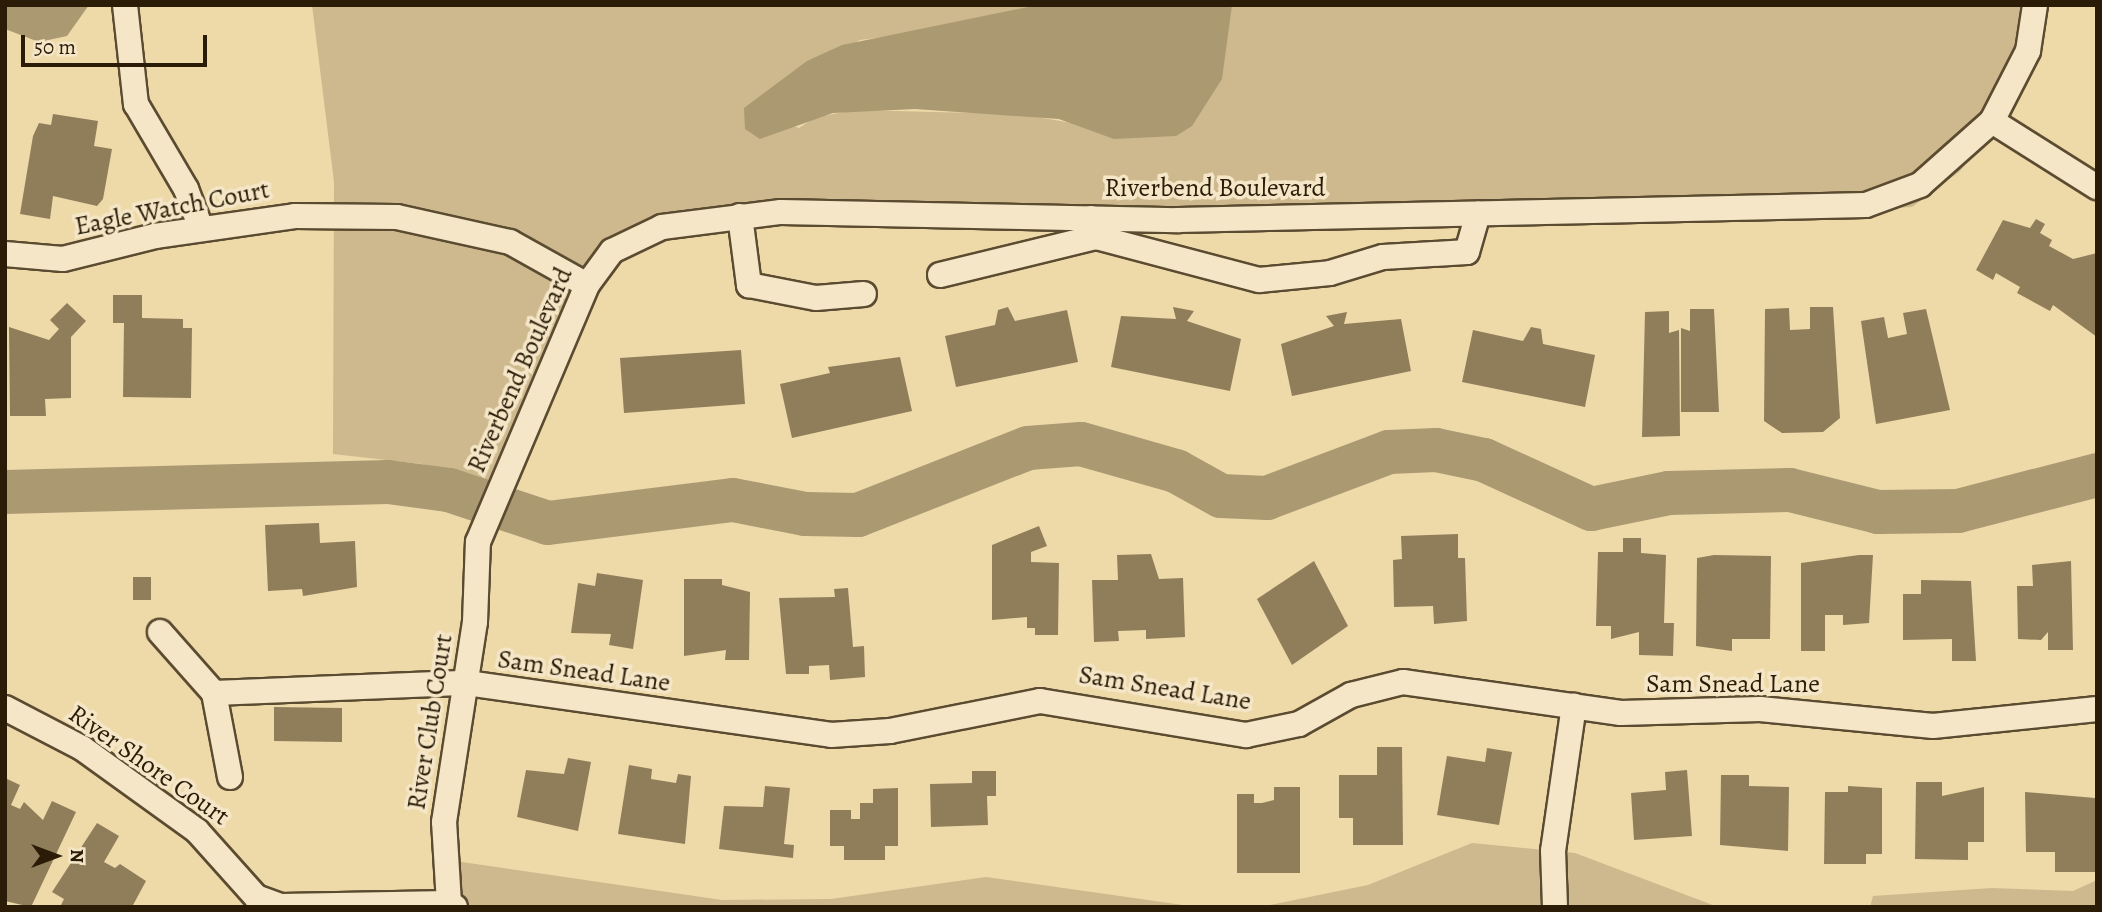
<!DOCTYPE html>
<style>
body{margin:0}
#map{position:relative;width:2102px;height:912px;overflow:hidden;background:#eed9a9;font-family:Alegreya,serif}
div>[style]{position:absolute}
.green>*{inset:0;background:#cdb98d}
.water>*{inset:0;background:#ab9972}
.river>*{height:44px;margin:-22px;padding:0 22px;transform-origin:22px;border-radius:22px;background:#ab9972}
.building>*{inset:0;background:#907e5b}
.roads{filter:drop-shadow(2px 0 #5b4b30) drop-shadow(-2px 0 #5b4b30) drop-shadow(0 2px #5b4b30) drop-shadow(0 -2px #5b4b30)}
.minor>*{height:24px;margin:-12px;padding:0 12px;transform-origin:12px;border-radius:12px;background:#f4e6c7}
span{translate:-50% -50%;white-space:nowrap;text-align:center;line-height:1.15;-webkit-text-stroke:7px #f4e6c7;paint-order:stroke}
.street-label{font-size:26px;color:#2a1c07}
.frame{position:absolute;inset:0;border:7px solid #2a1c07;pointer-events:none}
.north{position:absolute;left:21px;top:821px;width:70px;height:70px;-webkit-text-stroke:5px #f4e6c7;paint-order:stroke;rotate:90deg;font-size:19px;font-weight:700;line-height:28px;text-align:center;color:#2a1c07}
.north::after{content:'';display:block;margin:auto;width:24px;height:32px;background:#2a1c07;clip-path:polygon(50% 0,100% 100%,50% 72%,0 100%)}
.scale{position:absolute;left:21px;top:35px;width:186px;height:32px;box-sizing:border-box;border:4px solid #2a1c07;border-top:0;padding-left:9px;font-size:21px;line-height:24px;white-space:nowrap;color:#2a1c07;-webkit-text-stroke:5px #f4e6c7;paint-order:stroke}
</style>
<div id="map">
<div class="green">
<div style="clip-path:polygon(312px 5px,1038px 5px,943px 29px,860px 40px,745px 108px,799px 128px,814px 118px,853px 110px,1019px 114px,1078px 124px,1232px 5px,2039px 5px,2034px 68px,2015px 107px,1960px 171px,1912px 207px,1632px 223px,756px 224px,681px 232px,633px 249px,611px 265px,587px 303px,499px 498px,422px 464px,333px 454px,334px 182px)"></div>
<div style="clip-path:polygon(1472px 843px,1575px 853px,1718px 907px,1260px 907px,1368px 885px)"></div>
<div style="clip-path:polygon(448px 860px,722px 900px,831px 899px,986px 877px,1197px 907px,459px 907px)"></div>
<div style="clip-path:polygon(2097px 880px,2097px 907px,1870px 907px,1873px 896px,1992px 888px,2073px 891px)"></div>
</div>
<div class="water">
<div style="clip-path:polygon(5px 5px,89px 5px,67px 36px,39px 42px,5px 29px)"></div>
<div style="clip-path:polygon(1038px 5px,1232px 5px,1222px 79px,1192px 126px,1176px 136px,1114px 139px,1059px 119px,915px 109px,833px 113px,760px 139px,745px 129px,744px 108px,807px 61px,842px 45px)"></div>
</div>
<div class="river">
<div style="left:5px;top:492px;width:383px;rotate:-1.5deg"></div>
<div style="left:388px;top:482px;width:62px;rotate:7.5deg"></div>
<div style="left:449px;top:490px;width:104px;rotate:18.4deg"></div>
<div style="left:548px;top:523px;width:186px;rotate:-7.1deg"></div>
<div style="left:733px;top:500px;width:73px;rotate:11deg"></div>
<div style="left:805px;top:514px;width:53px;rotate:1.1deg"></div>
<div style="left:858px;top:515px;width:183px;rotate:-21.5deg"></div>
<div style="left:1028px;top:448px;width:53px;rotate:-4.3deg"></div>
<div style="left:1081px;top:444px;width:99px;rotate:15.9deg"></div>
<div style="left:1176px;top:471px;width:51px;rotate:29.1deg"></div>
<div style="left:1221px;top:496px;width:46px;rotate:2.5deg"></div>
<div style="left:1267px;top:498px;width:130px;rotate:-20.7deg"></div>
<div style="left:1389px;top:452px;width:47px;rotate:-2.4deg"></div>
<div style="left:1436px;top:450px;width:49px;rotate:11.8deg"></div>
<div style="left:1484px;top:460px;width:118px;rotate:24.6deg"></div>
<div style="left:1591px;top:509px;width:80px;rotate:-11.6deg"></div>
<div style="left:1669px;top:493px;width:121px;rotate:-1.4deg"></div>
<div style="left:1790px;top:490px;width:91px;rotate:14deg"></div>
<div style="left:1878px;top:512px;width:80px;rotate:-0.7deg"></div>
<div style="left:1958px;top:511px;width:144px;rotate:-14.5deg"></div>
</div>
<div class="building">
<div style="clip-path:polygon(53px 114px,98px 121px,94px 146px,112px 149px,103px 199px,97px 206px,53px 196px,50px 219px,20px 214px,33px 136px,39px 123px,51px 125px)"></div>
<div style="clip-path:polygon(2036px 219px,2045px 224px,2040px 233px,2052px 240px,2049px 246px,2073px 259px,2097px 253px,2097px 337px,2053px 305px,2050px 311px,2017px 293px,2020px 287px,1996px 273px,1993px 280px,1976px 270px,2003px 220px,2030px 228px)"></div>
<div style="clip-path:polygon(113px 295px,142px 295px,142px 318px,183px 319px,183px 328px,192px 328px,191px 398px,123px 397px,124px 323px,113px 323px)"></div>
<div style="clip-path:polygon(67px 303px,86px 321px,71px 337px,71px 398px,45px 399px,46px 416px,10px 416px,9px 327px,49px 340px,59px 329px,50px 320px)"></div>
<div style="clip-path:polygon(1008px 307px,1015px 321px,1067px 310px,1078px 362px,956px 387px,945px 336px,995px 325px,998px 310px)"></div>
<div style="clip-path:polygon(1173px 307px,1194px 311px,1187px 321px,1241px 339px,1230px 391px,1111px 367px,1121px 316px,1176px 319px)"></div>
<div style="clip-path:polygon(1810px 307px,1833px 307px,1840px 418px,1823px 432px,1782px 433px,1764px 421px,1765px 309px,1789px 308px,1790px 330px,1810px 329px)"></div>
<div style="clip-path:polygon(1690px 309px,1714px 309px,1719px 412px,1681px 412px,1681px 328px,1690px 331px)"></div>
<div style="clip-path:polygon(1926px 309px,1950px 410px,1876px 424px,1861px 321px,1884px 317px,1888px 338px,1907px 334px,1903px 313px)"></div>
<div style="clip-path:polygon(1669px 311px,1669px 333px,1679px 330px,1680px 436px,1642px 437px,1645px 312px)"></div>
<div style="clip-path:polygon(1347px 312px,1344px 324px,1401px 319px,1411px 371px,1292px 396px,1281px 344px,1334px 326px,1326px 316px)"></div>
<div style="clip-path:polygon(1531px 327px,1541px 329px,1543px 344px,1595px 355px,1585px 407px,1462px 382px,1473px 330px,1523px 341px)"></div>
<div style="clip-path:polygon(741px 350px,745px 404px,624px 413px,620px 358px)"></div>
<div style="clip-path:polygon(900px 357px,912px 411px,792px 438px,780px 384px,830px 373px,828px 367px)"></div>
<div style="clip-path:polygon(319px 523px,320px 543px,355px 541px,357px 587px,303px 596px,302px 589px,268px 591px,265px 525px)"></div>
<div style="clip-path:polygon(1039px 526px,1047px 546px,1031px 552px,1031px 562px,1059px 563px,1058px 635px,1035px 635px,1035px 628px,1027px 628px,1027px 617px,992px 620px,992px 545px)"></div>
<div style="clip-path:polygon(1458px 534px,1458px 558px,1465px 558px,1467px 621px,1434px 624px,1433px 606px,1394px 607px,1393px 560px,1402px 559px,1401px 536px)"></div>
<div style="clip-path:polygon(1623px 538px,1641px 538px,1641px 553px,1666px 555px,1664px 623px,1674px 623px,1673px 656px,1639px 655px,1639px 632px,1611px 639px,1611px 626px,1596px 626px,1598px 552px,1623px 552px)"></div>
<div style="clip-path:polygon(1151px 554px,1159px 579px,1183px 578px,1185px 637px,1146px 639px,1146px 630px,1118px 631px,1119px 641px,1094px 642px,1092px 580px,1118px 580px,1117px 555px)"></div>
<div style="clip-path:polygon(1714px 555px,1771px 556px,1770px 639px,1732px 639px,1732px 651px,1696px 646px,1697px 558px)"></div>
<div style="clip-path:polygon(1859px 555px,1873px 555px,1869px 623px,1843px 625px,1843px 615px,1825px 615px,1825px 651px,1801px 651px,1801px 563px)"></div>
<div style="clip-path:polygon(1314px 561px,1348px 626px,1292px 665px,1257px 599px)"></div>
<div style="clip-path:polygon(2071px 561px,2073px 650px,2048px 650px,2048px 632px,2041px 640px,2018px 639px,2017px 586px,2033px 586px,2032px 565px)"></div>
<div style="clip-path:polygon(597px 573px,643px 580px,633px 649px,609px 645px,611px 634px,571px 633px,578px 583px,595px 586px)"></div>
<div style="clip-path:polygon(133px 577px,151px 577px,151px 600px,133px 600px)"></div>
<div style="clip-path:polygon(684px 579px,722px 579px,722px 585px,750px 592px,749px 660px,725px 660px,726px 650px,684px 656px)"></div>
<div style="clip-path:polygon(1921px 580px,1971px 581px,1976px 661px,1952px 661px,1952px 639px,1903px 640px,1903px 594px,1921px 594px)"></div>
<div style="clip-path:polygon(848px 588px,853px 647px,864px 646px,865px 677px,830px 680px,829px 665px,809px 666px,809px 674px,786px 674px,779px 598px,835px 597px,834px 589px)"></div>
<div style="clip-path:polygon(274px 707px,342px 708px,342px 742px,274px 741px)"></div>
<div style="clip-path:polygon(1377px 747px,1402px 747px,1403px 845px,1353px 845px,1353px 818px,1339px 818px,1339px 775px,1377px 775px)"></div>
<div style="clip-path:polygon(1487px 748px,1512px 752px,1499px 825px,1437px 815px,1447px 756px,1485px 762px)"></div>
<div style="clip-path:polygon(568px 758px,591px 762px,578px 831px,517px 817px,526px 770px,564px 774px)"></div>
<div style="clip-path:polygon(629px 765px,652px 769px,651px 779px,676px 783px,678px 774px,691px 776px,685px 844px,618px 834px)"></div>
<div style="clip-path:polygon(1687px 770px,1692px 836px,1634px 840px,1631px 793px,1666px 790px,1665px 772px)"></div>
<div style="clip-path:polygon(972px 771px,996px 771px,996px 796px,987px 796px,988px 825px,931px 827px,930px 784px,972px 783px)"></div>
<div style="clip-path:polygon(1721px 775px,1749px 775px,1749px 786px,1789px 787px,1788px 851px,1720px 845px)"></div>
<div style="clip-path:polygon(5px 778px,20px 785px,11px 805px,20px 809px,24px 802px,43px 820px,52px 801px,76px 812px,31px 907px,5px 901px)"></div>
<div style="clip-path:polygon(1916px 782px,1942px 782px,1942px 796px,1984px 787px,1984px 842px,1968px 842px,1968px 860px,1915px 859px)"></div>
<div style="clip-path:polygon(765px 786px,790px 788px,784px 844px,794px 845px,793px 858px,719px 849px,724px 806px,763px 807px)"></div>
<div style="clip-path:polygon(1848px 786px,1882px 788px,1882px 854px,1866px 854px,1866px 864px,1824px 864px,1825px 792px,1848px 792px)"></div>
<div style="clip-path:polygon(1274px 787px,1300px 787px,1300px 873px,1237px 873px,1237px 794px,1254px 794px,1254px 803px,1262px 803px,1274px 800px)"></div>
<div style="clip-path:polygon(898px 788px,898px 846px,885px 846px,885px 860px,844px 860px,844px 846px,830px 846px,830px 810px,851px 810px,851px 819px,860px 819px,860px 803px,873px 803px,873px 789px)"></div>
<div style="clip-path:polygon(2025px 792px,2095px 798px,2096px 872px,2055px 872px,2055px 852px,2026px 852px)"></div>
<div style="clip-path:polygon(97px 823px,119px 836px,104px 862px,115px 868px,120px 864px,146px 881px,132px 907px,60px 907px,64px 899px,52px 892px)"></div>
</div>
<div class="roads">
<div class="minor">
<div style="left:125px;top:5px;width:100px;rotate:83.7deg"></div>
<div style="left:136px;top:104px;width:99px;rotate:59.5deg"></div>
<div style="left:186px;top:189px;width:42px;rotate:69deg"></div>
<div style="left:1992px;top:121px;width:124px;rotate:32.2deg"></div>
<div style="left:740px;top:216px;width:70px;rotate:82.6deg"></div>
<div style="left:749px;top:285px;width:68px;rotate:11deg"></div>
<div style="left:816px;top:298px;width:48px;rotate:-4.8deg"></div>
<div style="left:1091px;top:218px;width:20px;rotate:75deg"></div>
<div style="left:1096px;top:237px;width:169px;rotate:14.8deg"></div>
<div style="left:1259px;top:280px;width:71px;rotate:-5.6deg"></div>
<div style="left:1330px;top:273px;width:55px;rotate:-16.8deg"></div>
<div style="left:1383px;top:257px;width:84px;rotate:-3.4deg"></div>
<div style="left:1467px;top:252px;width:40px;rotate:-74deg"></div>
<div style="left:5px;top:254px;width:58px;rotate:4.9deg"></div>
<div style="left:63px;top:259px;width:95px;rotate:-14deg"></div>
<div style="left:155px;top:236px;width:141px;rotate:-8.1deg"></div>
<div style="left:295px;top:216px;width:102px;rotate:0.6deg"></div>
<div style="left:397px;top:217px;width:116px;rotate:12.5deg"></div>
<div style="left:510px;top:242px;width:88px;rotate:29.2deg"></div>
<div style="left:940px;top:275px;width:161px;rotate:-13.7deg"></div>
<div style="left:160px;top:632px;width:81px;rotate:48.5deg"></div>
<div style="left:5px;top:708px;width:87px;rotate:27.5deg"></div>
<div style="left:82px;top:748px;width:142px;rotate:35.8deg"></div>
<div style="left:197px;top:831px;width:89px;rotate:48.2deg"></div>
<div style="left:256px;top:897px;width:27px;rotate:20deg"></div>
<div style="left:281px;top:906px;width:168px;rotate:-1deg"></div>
<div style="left:230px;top:777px;width:86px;rotate:-100.8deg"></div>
<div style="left:214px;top:693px;width:253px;rotate:-2.3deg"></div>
<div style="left:467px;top:683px;width:368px;rotate:8.1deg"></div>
<div style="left:831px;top:735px;width:59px;rotate:-3.9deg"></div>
<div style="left:890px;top:731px;width:153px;rotate:-11.3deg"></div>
<div style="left:1040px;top:701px;width:209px;rotate:9.4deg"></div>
<div style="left:1246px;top:735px;width:54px;rotate:-11.7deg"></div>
<div style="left:1299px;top:724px;width:60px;rotate:-29.1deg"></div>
<div style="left:1351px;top:695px;width:54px;rotate:-14deg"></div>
<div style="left:1403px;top:682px;width:220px;rotate:8.1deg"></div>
<div style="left:1621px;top:713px;width:139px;rotate:-1.6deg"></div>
<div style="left:1760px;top:709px;width:174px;rotate:5.6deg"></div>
<div style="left:1933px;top:726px;width:165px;rotate:-5.9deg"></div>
<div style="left:455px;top:907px;width:7px;rotate:-146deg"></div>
<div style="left:449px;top:903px;width:81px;rotate:-93.5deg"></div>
<div style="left:444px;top:822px;width:202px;rotate:-81.2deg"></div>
<div style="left:475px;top:622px;width:80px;rotate:-87.9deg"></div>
<div style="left:478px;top:542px;width:279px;rotate:-67deg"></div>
<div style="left:587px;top:285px;width:42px;rotate:-53.7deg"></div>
<div style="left:612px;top:251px;width:55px;rotate:-25.6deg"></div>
<div style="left:662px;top:227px;width:120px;rotate:-7.2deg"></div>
<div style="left:781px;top:212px;width:397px;rotate:1.2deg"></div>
<div style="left:1178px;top:220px;width:688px;rotate:-1.25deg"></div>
<div style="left:1866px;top:205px;width:58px;rotate:-20.3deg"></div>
<div style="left:1920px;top:185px;width:96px;rotate:-41.6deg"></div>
<div style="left:1992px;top:121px;width:79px;rotate:-62.8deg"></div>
<div style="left:2028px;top:51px;width:47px;rotate:-81.3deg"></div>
<div style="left:1555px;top:907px;width:56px;rotate:-92deg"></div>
<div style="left:1553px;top:851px;width:147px;rotate:-81.8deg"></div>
</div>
</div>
<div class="street-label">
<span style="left:1215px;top:188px">Riverbend Boulevard</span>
<span style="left:172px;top:208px;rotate:-11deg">Eagle Watch Court</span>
<span style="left:520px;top:370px;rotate:-66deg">Riverbend Boulevard</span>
<span style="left:584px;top:671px;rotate:8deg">Sam Snead Lane</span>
<span style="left:1733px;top:684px">Sam Snead Lane</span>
<span style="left:1165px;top:688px;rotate:9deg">Sam Snead Lane</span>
<span style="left:430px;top:722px;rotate:-81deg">River Club Court</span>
<span style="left:149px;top:765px;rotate:35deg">River Shore Court</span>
</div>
<div class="frame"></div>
<div class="north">N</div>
<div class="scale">50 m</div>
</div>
